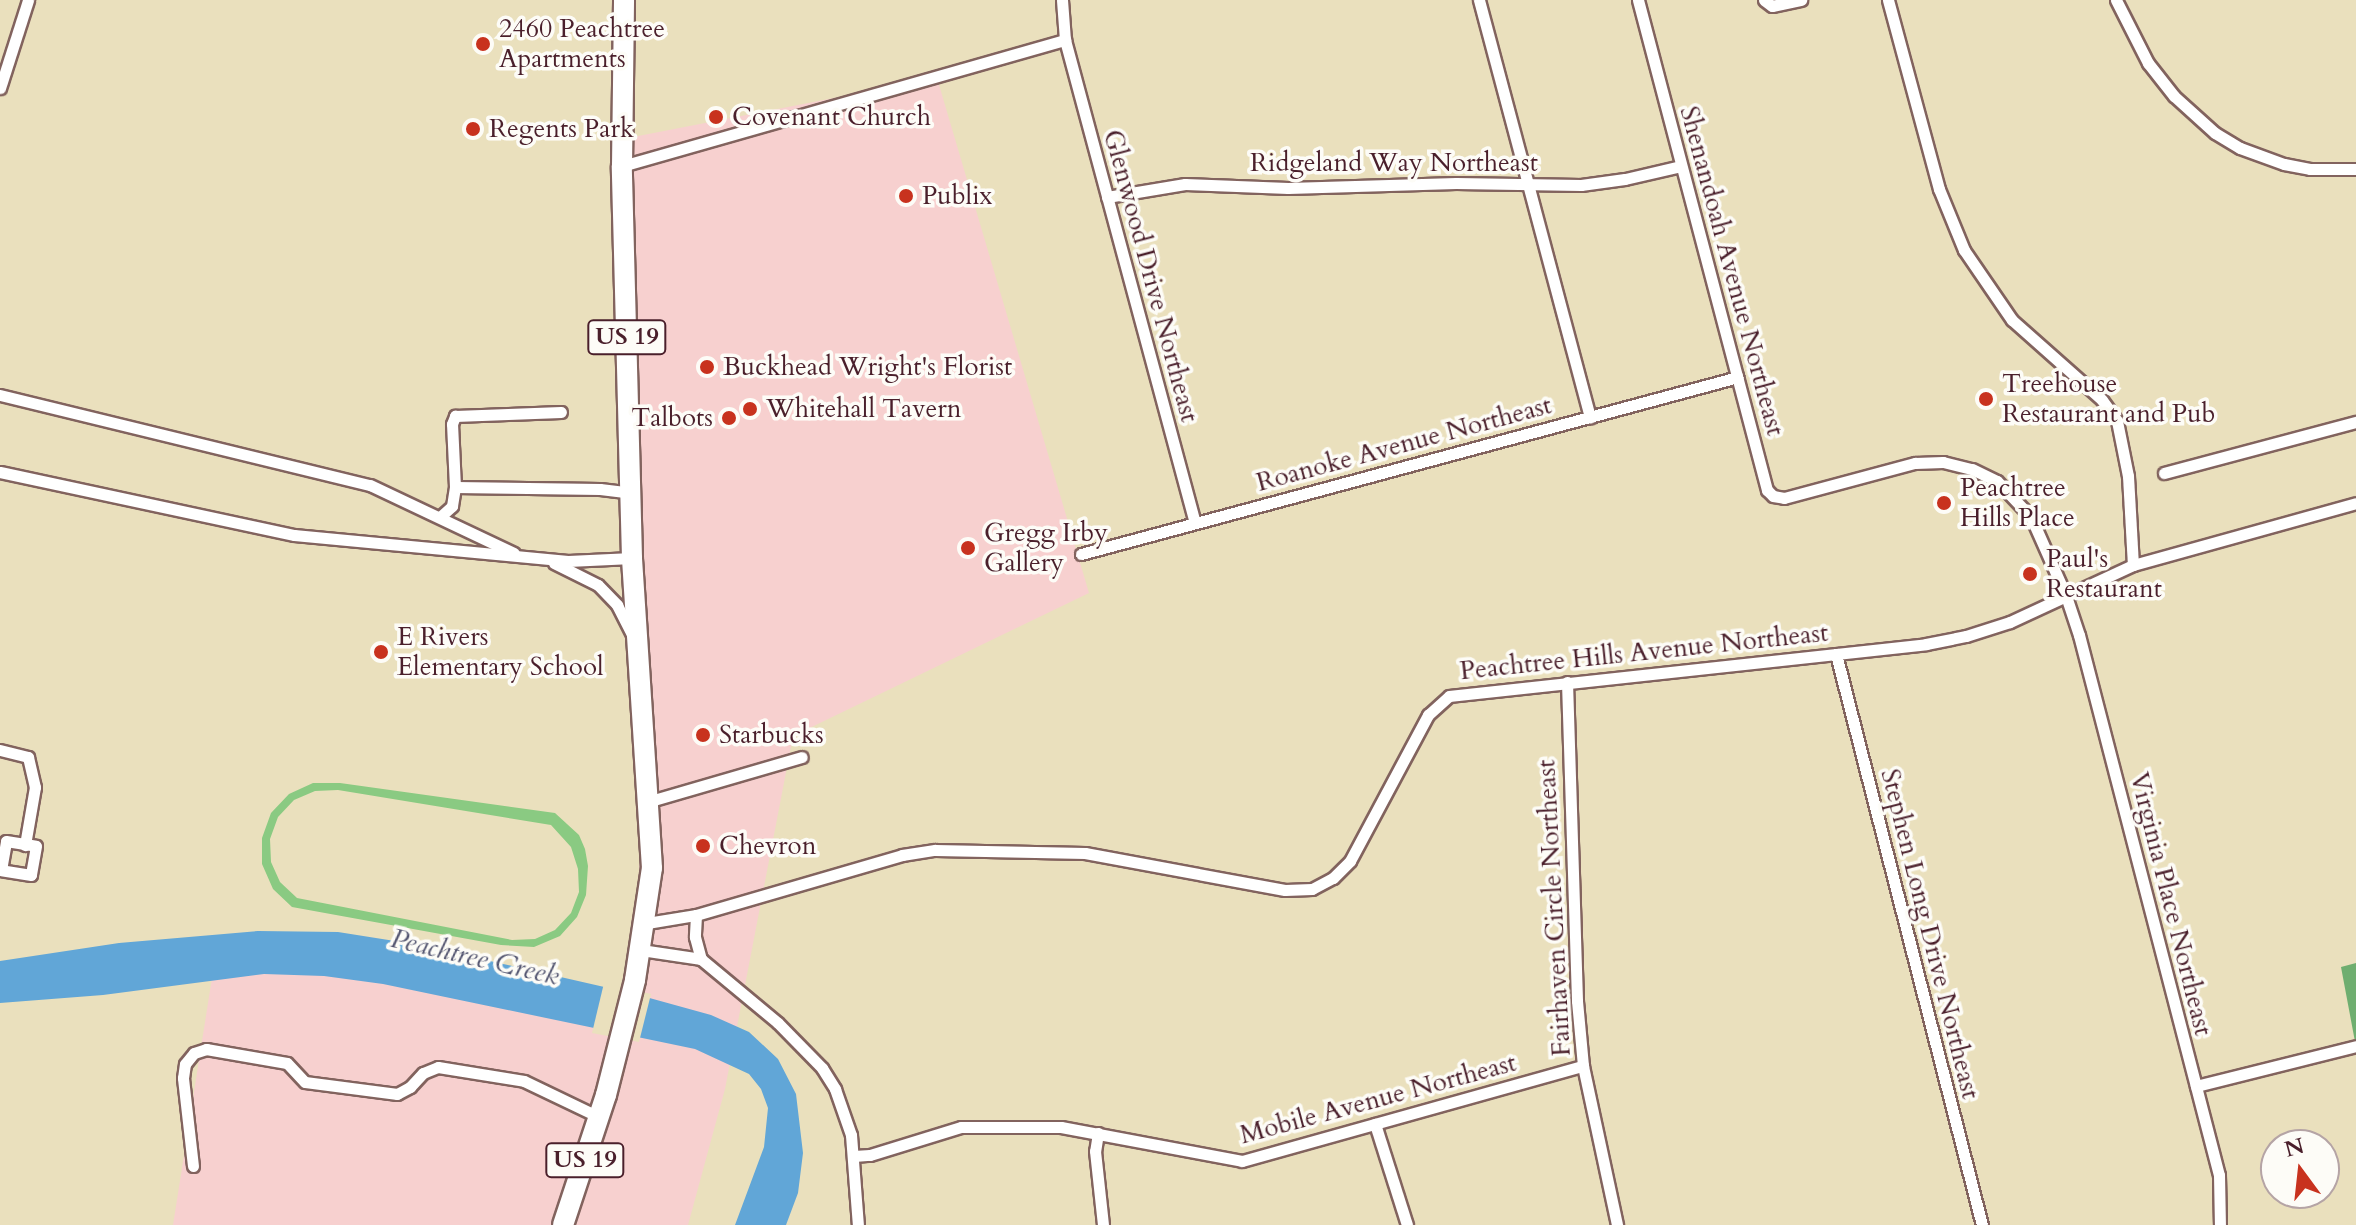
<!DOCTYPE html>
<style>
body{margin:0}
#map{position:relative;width:2356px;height:1225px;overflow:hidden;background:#eae0bd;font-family:Cardo,serif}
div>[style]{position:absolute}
.built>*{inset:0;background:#f7d0cf}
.green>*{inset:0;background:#8aca82}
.forest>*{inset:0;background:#6fae70}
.water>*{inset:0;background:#61a6d7}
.pier>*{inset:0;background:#eae0bd}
.roads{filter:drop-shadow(2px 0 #82635e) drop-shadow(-2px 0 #82635e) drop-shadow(0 2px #82635e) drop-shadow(0 -2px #82635e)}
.street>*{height:11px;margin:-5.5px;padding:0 5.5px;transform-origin:5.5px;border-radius:5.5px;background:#fff}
.highway>*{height:20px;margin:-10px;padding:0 10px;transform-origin:10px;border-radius:10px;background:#fff}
.dots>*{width:22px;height:22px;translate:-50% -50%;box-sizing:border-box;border:4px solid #fdfcf7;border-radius:50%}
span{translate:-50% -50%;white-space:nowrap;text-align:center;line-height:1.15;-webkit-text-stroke:7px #fdfcf7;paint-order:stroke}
.shield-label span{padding:2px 6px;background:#fdfcf7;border:2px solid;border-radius:6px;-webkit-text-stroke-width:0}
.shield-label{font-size:24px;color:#4a1f2b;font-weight:700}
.poi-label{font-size:26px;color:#4a1f2b}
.left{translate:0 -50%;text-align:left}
.right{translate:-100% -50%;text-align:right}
.street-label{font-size:26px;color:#4a1f2b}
.water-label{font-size:28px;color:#535570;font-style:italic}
.north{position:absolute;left:2260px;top:1129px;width:80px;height:80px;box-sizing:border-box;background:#fdfcf7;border:2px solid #b5a4a5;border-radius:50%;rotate:345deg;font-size:22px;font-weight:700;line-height:32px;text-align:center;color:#4a1f2b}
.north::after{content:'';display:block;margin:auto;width:28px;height:36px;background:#c8321e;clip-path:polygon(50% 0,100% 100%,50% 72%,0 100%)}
</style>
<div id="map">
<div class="built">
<div style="clip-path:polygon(937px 78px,1089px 593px,793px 736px,725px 1089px,688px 1225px,173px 1225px,217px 946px,618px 1027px,636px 960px,642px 778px,628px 138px)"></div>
</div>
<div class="green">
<div style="clip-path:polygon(evenodd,313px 783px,340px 783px,555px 813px,579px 835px,585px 849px,588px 866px,586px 895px,577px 917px,560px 936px,534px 947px,501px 945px,292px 907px,273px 889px,262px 864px,262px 838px,271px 813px,289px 794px,313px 783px,338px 790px,551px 825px,571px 847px,578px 869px,579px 892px,571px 913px,555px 930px,535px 939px,512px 940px,297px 898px,280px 882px,271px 862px,270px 839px,278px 817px,294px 800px,315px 791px,338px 790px)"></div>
</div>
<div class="forest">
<div style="clip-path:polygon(2356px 963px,2356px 1047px,2341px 967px)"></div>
</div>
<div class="water">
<div style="clip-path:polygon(258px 931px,338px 932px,420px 945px,635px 994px,711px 1015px,749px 1032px,778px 1059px,796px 1094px,803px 1153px,798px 1193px,786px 1225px,735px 1225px,764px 1147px,768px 1108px,761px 1089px,749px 1074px,695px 1049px,383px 984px,324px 976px,264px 974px,103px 995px,0 1003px,0 961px,119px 943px)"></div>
</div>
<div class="pier">
<div style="clip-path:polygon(604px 983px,651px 994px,639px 1042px,592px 1033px)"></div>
</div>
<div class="roads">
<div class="street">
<div style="left:1062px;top:0;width:40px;rotate:85.7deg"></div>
<div style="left:1065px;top:40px;width:500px;rotate:74.94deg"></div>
<div style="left:1479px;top:0;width:432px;rotate:75.1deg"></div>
<div style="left:1638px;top:0;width:507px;rotate:75.25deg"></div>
<div style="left:1767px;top:490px;width:8px;rotate:45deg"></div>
<div style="left:1773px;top:496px;width:11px;rotate:10deg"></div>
<div style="left:1784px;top:498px;width:136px;rotate:-15deg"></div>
<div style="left:1915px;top:463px;width:28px;rotate:-2deg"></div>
<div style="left:1943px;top:462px;width:30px;rotate:14deg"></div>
<div style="left:1972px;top:469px;width:28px;rotate:26deg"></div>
<div style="left:1997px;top:481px;width:50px;rotate:46.6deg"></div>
<div style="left:2031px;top:517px;width:86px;rotate:66.1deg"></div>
<div style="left:2066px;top:596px;width:41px;rotate:71.6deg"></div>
<div style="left:2079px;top:635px;width:558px;rotate:75.47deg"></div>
<div style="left:2219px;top:1175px;width:50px;rotate:88.9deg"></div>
<div style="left:1764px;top:0;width:10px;rotate:37deg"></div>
<div style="left:1772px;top:6px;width:30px;rotate:-12deg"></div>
<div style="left:1888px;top:0;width:196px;rotate:74.9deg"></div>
<div style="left:1939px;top:189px;width:66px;rotate:67.7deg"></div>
<div style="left:1964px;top:250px;width:85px;rotate:55.6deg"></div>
<div style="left:2012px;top:320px;width:120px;rotate:41.6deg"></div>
<div style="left:2102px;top:400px;width:26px;rotate:54deg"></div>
<div style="left:2117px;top:421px;width:56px;rotate:78.7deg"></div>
<div style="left:2128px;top:476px;width:89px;rotate:86.8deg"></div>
<div style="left:2116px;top:0;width:71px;rotate:63.1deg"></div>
<div style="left:2148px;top:63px;width:42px;rotate:51.8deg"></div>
<div style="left:2174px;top:96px;width:55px;rotate:42.1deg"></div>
<div style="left:2215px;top:133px;width:29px;rotate:31deg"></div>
<div style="left:2240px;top:148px;width:47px;rotate:20deg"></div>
<div style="left:2284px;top:164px;width:26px;rotate:11deg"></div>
<div style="left:2310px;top:169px;width:46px"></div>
<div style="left:0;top:88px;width:92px;rotate:-72.3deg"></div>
<div style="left:622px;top:166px;width:461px;rotate:-15.9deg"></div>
<div style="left:1107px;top:197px;width:79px;rotate:-9.5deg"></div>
<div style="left:1185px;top:184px;width:103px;rotate:2.2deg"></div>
<div style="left:1288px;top:188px;width:168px;rotate:-1.7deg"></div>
<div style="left:1456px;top:183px;width:125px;rotate:0.9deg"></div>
<div style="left:1581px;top:185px;width:44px;rotate:-7.8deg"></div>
<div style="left:1625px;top:179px;width:57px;rotate:-13.1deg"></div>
<div style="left:0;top:395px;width:381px;rotate:13.7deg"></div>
<div style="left:370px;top:485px;width:159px;rotate:25.3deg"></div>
<div style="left:0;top:472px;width:301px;rotate:12.1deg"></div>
<div style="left:294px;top:535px;width:275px;rotate:5.4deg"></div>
<div style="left:568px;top:561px;width:64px;rotate:-2.7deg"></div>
<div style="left:2164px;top:473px;width:199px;rotate:-14.9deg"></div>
<div style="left:455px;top:487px;width:145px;rotate:0.8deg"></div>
<div style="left:600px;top:489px;width:31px;rotate:7deg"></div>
<div style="left:441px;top:516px;width:15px;rotate:-42deg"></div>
<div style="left:452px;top:506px;width:19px;rotate:-81deg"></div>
<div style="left:455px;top:487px;width:63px;rotate:-92.7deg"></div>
<div style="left:452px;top:424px;width:9px;rotate:-69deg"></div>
<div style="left:455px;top:416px;width:106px;rotate:-2.2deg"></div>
<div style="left:1081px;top:554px;width:680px;rotate:-15.08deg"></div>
<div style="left:554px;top:563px;width:49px;rotate:26.6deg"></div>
<div style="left:598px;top:585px;width:28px;rotate:46deg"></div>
<div style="left:617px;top:605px;width:34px;rotate:63deg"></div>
<div style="left:1836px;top:654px;width:589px;rotate:75.66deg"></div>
<div style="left:1567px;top:682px;width:319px;rotate:88.2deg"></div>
<div style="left:1577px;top:1001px;width:65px;rotate:84.7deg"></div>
<div style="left:1583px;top:1066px;width:163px;rotate:77.9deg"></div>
<div style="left:0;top:750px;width:29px;rotate:14deg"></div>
<div style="left:28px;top:757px;width:31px;rotate:77deg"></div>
<div style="left:35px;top:787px;width:59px;rotate:99.8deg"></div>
<div style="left:647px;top:802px;width:161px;rotate:-16.2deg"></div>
<div style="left:6px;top:841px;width:30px;rotate:9deg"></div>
<div style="left:36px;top:846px;width:29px;rotate:100deg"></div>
<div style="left:31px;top:875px;width:30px;rotate:-171deg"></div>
<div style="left:1px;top:870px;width:29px;rotate:-80deg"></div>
<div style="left:696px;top:915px;width:22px;rotate:93deg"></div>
<div style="left:695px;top:937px;width:23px;rotate:75deg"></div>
<div style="left:647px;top:923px;width:50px;rotate:-9.3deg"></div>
<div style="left:696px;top:915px;width:215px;rotate:-16.2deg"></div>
<div style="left:902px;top:855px;width:33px;rotate:-9deg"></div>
<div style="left:935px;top:850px;width:150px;rotate:1.1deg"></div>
<div style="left:1085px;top:853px;width:203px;rotate:10.5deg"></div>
<div style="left:1285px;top:890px;width:27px;rotate:-2deg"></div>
<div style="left:1312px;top:889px;width:24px;rotate:-28deg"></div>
<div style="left:1333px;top:878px;width:24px;rotate:-45deg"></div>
<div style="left:1350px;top:861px;width:166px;rotate:-61.9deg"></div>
<div style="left:1428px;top:715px;width:28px;rotate:-42deg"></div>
<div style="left:1449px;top:696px;width:480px;rotate:-6.2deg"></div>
<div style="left:1926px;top:644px;width:41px;rotate:-11.3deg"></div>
<div style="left:1966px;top:636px;width:46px;rotate:-17.7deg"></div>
<div style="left:2010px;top:622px;width:136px;rotate:-24.9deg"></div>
<div style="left:2133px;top:565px;width:231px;rotate:-15.5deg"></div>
<div style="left:641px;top:950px;width:61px;rotate:8.5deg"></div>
<div style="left:701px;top:959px;width:100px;rotate:39.7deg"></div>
<div style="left:778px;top:1023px;width:63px;rotate:45.6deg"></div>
<div style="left:822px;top:1068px;width:25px;rotate:58deg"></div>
<div style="left:835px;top:1089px;width:49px;rotate:70.8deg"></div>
<div style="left:851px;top:1135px;width:90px;rotate:85.6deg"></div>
<div style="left:2196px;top:1086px;width:165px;rotate:-14deg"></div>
<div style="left:1375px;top:1124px;width:106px;rotate:72.4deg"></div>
<div style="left:1098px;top:1133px;width:18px;rotate:99deg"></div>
<div style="left:1095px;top:1151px;width:74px;rotate:83.8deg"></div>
<div style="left:854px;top:1156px;width:16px;rotate:-4deg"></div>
<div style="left:870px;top:1155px;width:95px;rotate:-17.1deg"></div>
<div style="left:961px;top:1127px;width:100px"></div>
<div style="left:1061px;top:1127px;width:184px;rotate:10.6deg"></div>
<div style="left:1242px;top:1161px;width:354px;rotate:-15.6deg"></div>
<div style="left:193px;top:1166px;width:89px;rotate:-96.5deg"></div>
<div style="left:183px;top:1078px;width:14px;rotate:-82deg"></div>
<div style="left:185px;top:1064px;width:14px;rotate:-51deg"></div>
<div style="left:194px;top:1053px;width:13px;rotate:-18deg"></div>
<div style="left:206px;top:1049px;width:82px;rotate:9.8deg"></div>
<div style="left:287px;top:1063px;width:26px;rotate:47deg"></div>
<div style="left:305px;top:1082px;width:93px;rotate:7.4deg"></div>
<div style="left:397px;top:1094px;width:15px;rotate:-28deg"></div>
<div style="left:410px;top:1087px;width:19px;rotate:-47deg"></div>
<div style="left:423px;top:1073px;width:16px;rotate:-22deg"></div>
<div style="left:438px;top:1067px;width:87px;rotate:9.2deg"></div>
<div style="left:524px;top:1081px;width:83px;rotate:25.6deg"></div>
</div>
<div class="highway">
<div style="left:563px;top:1225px;width:137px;rotate:-71.7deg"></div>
<div style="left:606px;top:1095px;width:119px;rotate:-75.8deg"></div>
<div style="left:635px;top:980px;width:113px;rotate:-81.4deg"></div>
<div style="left:652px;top:868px;width:311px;rotate:-93.7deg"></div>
<div style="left:632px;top:558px;width:392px;rotate:-91.5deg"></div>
<div style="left:622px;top:166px;width:166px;rotate:-89.3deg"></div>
</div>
</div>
<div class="dots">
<div style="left:483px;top:44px;background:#c8321e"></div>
<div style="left:716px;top:117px;background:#c8321e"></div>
<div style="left:473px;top:129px;background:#c8321e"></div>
<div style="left:906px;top:196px;background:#c8321e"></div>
<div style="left:707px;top:367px;background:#c8321e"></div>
<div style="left:1986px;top:399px;background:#c8321e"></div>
<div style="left:750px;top:409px;background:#c8321e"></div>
<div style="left:729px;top:418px;background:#c8321e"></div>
<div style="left:1944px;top:503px;background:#c8321e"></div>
<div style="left:968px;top:548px;background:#c8321e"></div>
<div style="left:2030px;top:574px;background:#c8321e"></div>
<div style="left:381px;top:652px;background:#c8321e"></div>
<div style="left:703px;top:735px;background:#c8321e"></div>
<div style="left:703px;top:846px;background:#c8321e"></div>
</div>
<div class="shield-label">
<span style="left:627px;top:337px">US 19</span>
<span style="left:585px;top:1160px">US 19</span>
</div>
<div class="poi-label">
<span class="left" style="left:499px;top:44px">2460 Peachtree<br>Apartments</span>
<span class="left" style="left:732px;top:117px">Covenant Church</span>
<span class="left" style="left:489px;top:129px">Regents Park</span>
<span class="left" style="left:922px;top:196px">Publix</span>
<span class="left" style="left:723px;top:367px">Buckhead Wright's Florist</span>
<span class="left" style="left:2002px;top:399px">Treehouse<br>Restaurant and Pub</span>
<span class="left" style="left:766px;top:409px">Whitehall Tavern</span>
<span class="right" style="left:713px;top:418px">Talbots</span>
<span class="left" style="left:1960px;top:503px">Peachtree<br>Hills Place</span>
<span class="left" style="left:984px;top:548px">Gregg Irby<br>Gallery</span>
<span class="left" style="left:2046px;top:574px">Paul's<br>Restaurant</span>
<span class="left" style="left:397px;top:652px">E Rivers<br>Elementary School</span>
<span class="left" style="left:719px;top:735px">Starbucks</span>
<span class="left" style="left:719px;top:846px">Chevron</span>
</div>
<div class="street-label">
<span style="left:1394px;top:163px">Ridgeland Way Northeast</span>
<span style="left:1732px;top:271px;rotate:75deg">Shenandoah Avenue Northeast</span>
<span style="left:1151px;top:276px;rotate:75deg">Glenwood Drive Northeast</span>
<span style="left:1404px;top:444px;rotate:-15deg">Roanoke Avenue Northeast</span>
<span style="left:1644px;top:652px;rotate:-6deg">Peachtree Hills Avenue Northeast</span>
<span style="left:2171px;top:904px;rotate:76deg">Virginia Place Northeast</span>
<span style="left:1554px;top:908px;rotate:-93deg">Fairhaven Circle Northeast</span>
<span style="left:1930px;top:934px;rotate:76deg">Stephen Long Drive Northeast</span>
<span style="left:1378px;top:1099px;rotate:-15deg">Mobile Avenue Northeast</span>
</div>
<div class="water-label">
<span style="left:475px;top:957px;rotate:13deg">Peachtree Creek</span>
</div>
<div class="north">N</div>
</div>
